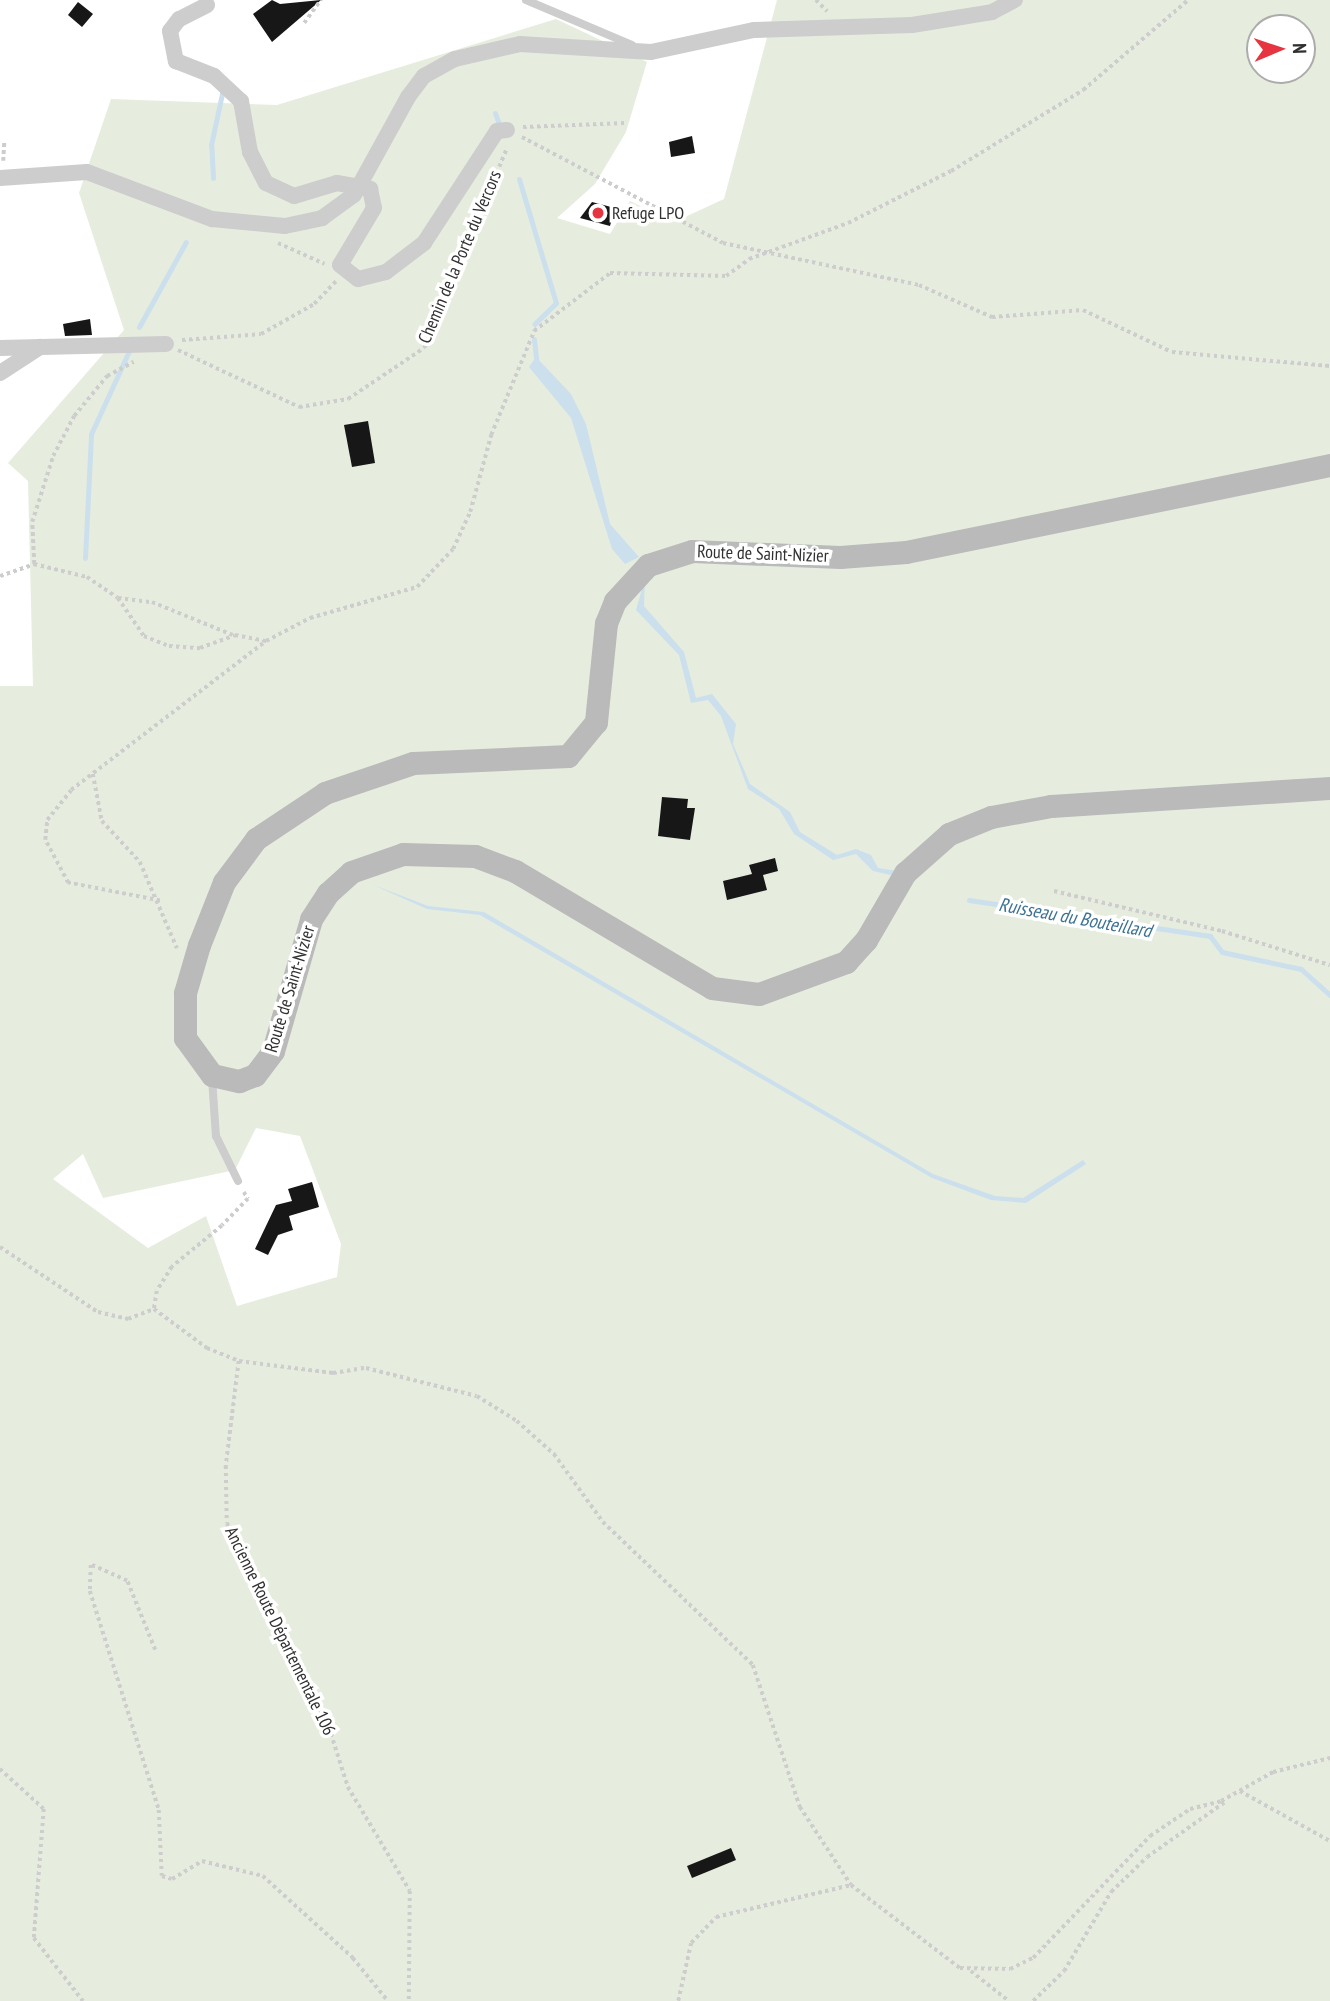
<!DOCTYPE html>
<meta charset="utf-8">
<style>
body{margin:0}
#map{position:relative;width:1330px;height:2001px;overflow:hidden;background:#fff;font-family:"PT Sans Narrow",sans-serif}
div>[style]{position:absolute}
.green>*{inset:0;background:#e6edde}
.water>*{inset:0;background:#cbdfed}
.stream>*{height:5px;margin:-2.5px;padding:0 2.5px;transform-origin:2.5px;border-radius:2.5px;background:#cbdfed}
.building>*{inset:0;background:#171717}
.path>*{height:3.5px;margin-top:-1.75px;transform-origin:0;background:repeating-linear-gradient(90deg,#cdcdcd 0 3.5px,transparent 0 7px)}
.lane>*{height:8px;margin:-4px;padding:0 4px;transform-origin:4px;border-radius:4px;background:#cdcdcd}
.street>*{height:16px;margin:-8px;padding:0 8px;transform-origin:8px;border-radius:8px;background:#cdcdcd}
.secondary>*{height:23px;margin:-11.5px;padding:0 11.5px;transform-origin:11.5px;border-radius:11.5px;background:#bababa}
.dots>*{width:19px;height:19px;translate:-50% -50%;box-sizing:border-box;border:4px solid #fff;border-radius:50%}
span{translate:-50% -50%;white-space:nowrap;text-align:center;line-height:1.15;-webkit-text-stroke:7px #fff;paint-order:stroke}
.poi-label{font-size:18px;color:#303030}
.left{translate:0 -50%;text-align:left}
.street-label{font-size:18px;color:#303030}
.water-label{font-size:19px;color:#3d7293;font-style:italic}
.north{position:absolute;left:1246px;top:14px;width:70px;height:70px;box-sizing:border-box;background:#fff;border:2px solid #acacac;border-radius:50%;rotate:88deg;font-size:19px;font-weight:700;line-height:28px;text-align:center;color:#303030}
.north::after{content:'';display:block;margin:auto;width:24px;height:32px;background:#e63441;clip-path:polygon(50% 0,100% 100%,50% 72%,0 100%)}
</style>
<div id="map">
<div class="green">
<div style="clip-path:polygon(evenodd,777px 0,1330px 0,1330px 2001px,0 2001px,0 686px,33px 686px,28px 481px,8px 463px,124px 330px,79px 193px,111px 99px,277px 105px,556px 19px,647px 62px,626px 132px,595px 184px,557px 218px,610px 234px,630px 201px,674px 222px,724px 199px,777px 0,1260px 28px,1302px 28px,1302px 70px,1260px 70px,1260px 28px,777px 0,256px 1128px,300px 1136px,341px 1244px,337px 1277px,237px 1306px,206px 1216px,148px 1248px,53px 1179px,83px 1154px,103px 1198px,235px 1170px,256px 1128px)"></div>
</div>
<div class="water">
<div style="clip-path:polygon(536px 357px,571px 394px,586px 424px,610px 524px,639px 557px,625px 564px,612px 549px,571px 418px,529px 367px)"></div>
<div style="clip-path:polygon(645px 578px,644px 606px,684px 652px,696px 698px,712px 694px,736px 724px,733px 744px,750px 784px,790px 812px,800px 832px,837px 855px,856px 849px,871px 855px,878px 868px,898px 871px,895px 876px,873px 871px,856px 854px,833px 860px,794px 834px,779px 809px,748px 789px,721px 716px,708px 700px,691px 703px,679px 655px,636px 610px)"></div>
<div style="clip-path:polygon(371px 884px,428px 906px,484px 912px,933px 1174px,995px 1196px,1023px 1198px,1083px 1160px,1086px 1164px,1026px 1203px,991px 1200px,932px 1178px,480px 915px,427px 909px)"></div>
</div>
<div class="stream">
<div style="left:495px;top:113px;width:15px;rotate:70deg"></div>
<div style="left:213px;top:178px;width:33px;rotate:-93deg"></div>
<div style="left:211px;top:145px;width:57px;rotate:-77.9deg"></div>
<div style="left:519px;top:179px;width:129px;rotate:73.4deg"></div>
<div style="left:556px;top:303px;width:30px;rotate:136deg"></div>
<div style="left:139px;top:327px;width:97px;rotate:-61.1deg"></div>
<div style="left:534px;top:339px;width:28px;rotate:84deg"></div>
<div style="left:85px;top:558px;width:124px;rotate:-87.2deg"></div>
<div style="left:91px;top:434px;width:91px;rotate:-65.4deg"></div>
<div style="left:969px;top:900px;width:244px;rotate:8.5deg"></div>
<div style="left:1210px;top:936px;width:20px;rotate:53deg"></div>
<div style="left:1222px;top:952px;width:81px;rotate:12.1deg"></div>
<div style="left:1301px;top:969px;width:39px;rotate:42deg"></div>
</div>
<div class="building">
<div style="clip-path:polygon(272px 0,280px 4px,321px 0,272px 42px,253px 14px)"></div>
<div style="clip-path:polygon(78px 2px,93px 14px,82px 27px,68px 15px)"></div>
<div style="clip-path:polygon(692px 136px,695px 153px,671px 157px,669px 142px)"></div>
<div style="clip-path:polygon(592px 202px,615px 208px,610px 226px,580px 218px)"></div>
<div style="clip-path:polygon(90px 319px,92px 335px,65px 336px,63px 324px)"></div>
<div style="clip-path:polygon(368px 421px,375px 463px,352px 467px,344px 425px)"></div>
<div style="clip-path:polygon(662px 797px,688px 799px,687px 808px,695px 808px,690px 840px,658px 836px)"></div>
<div style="clip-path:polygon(775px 858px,778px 871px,763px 875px,767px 890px,727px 900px,723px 881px,752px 874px,749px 865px)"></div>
<div style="clip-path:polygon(312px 1182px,319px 1207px,289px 1216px,293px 1230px,278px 1235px,268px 1255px,255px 1249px,276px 1205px,292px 1201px,288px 1189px)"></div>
<div style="clip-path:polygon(731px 1848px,736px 1860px,692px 1878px,687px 1866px)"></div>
</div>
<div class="path">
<div style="left:816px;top:0;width:16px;rotate:45deg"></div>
<div style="left:304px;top:23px;width:29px;rotate:-54deg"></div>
<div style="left:523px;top:127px;width:103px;rotate:-2.2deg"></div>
<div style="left:522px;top:137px;width:227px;rotate:27.8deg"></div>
<div style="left:723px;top:243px;width:200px;rotate:12.1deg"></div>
<div style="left:919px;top:285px;width:80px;rotate:23.7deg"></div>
<div style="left:992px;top:317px;width:91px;rotate:-4.4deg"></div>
<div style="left:1083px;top:310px;width:98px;rotate:25.3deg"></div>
<div style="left:1172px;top:352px;width:159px;rotate:5.1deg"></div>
<div style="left:3px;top:161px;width:19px;rotate:-87deg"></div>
<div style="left:278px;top:243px;width:51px;rotate:24.1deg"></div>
<div style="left:182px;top:340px;width:79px;rotate:-4.3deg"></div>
<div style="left:261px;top:334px;width:61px;rotate:-29.5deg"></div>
<div style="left:314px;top:304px;width:33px;rotate:-46deg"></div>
<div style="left:178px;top:350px;width:134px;rotate:25.2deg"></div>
<div style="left:299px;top:407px;width:50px;rotate:-9.3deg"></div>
<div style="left:348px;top:399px;width:92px;rotate:-33.9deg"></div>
<div style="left:424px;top:348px;width:217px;rotate:-67.5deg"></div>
<div style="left:34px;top:564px;width:42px;rotate:-92.7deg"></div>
<div style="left:32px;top:522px;width:69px;rotate:-72.3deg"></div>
<div style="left:53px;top:456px;width:45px;rotate:-62.3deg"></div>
<div style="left:74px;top:416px;width:52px;rotate:-50.5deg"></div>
<div style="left:107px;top:376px;width:30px;rotate:-28deg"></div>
<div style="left:0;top:576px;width:36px;rotate:-19deg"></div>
<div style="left:34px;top:564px;width:55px;rotate:13.8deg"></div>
<div style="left:87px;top:577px;width:37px;rotate:34deg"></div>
<div style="left:118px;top:598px;width:46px;rotate:55.6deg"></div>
<div style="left:144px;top:636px;width:27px;rotate:22deg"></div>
<div style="left:169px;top:646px;width:31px;rotate:4deg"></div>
<div style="left:200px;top:648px;width:37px;rotate:-20deg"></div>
<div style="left:235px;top:635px;width:32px;rotate:11deg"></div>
<div style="left:118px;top:598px;width:34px;rotate:7deg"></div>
<div style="left:152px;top:602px;width:87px;rotate:22.2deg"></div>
<div style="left:93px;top:774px;width:48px;rotate:79.2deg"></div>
<div style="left:102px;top:821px;width:56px;rotate:47.2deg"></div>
<div style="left:140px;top:862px;width:94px;rotate:66.7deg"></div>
<div style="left:1054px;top:891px;width:173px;rotate:13.4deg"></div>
<div style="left:1222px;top:931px;width:113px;rotate:17.5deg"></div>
<div style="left:160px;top:901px;width:94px;rotate:-168.9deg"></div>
<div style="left:68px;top:883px;width:49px;rotate:-118.1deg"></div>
<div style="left:45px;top:840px;width:20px;rotate:-84deg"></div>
<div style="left:47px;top:820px;width:38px;rotate:-51deg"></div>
<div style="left:71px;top:790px;width:245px;rotate:-37.4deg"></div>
<div style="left:266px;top:641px;width:50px;rotate:-27.6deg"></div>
<div style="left:310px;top:618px;width:111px;rotate:-16.2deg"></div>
<div style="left:417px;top:587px;width:52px;rotate:-46.5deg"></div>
<div style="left:453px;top:549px;width:41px;rotate:-65.3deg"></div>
<div style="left:470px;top:512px;width:80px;rotate:-74.7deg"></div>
<div style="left:491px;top:435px;width:113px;rotate:-67.5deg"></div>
<div style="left:534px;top:331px;width:96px;rotate:-37.3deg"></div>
<div style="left:610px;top:273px;width:116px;rotate:1.5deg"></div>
<div style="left:726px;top:276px;width:29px;rotate:-36deg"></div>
<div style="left:749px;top:259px;width:105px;rotate:-20deg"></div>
<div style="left:848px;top:223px;width:115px;rotate:-26.8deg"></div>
<div style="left:951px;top:171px;width:155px;rotate:-31.5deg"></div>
<div style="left:1083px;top:90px;width:138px;rotate:-40.6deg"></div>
<div style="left:244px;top:1192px;width:8px;rotate:60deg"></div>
<div style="left:248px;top:1199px;width:37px;rotate:134deg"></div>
<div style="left:222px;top:1226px;width:65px;rotate:140.6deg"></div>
<div style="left:172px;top:1267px;width:28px;rotate:122deg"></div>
<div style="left:157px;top:1291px;width:18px;rotate:99deg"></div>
<div style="left:154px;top:1309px;width:66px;rotate:36.3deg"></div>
<div style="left:207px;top:1348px;width:35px;rotate:22deg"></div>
<div style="left:239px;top:1361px;width:106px;rotate:97.1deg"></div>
<div style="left:226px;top:1466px;width:57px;rotate:89deg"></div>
<div style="left:227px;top:1523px;width:228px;rotate:63.4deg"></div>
<div style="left:329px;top:1727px;width:63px;rotate:72.4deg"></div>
<div style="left:348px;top:1787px;width:121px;rotate:59.2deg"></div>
<div style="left:410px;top:1891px;width:110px;rotate:90.5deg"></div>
<div style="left:0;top:1247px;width:118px;rotate:33.6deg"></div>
<div style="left:98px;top:1312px;width:31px;rotate:13deg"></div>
<div style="left:128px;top:1319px;width:28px;rotate:-21deg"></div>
<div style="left:239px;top:1361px;width:95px;rotate:7.3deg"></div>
<div style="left:333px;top:1373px;width:33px;rotate:-9deg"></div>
<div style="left:366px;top:1368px;width:114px;rotate:14.2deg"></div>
<div style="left:477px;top:1396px;width:47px;rotate:32deg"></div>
<div style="left:517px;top:1421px;width:50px;rotate:41.7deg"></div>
<div style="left:554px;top:1454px;width:84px;rotate:54.2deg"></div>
<div style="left:603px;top:1522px;width:207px;rotate:43.6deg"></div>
<div style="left:753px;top:1665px;width:150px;rotate:71.7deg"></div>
<div style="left:800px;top:1807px;width:93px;rotate:56.8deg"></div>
<div style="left:155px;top:1650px;width:74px;rotate:-112.1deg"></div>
<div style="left:127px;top:1581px;width:39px;rotate:-156deg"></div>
<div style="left:91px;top:1565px;width:26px;rotate:92deg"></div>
<div style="left:90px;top:1591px;width:230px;rotate:72.5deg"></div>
<div style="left:159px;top:1810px;width:66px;rotate:87.4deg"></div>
<div style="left:162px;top:1876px;width:10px;rotate:17deg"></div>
<div style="left:172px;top:1879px;width:35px;rotate:-31deg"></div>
<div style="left:202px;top:1861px;width:63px;rotate:13.8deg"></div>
<div style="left:263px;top:1876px;width:122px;rotate:42.3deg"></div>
<div style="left:353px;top:1958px;width:55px;rotate:50.9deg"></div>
<div style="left:0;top:1769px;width:59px;rotate:42.3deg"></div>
<div style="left:44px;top:1809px;width:129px;rotate:94.4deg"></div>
<div style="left:34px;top:1938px;width:80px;rotate:52.1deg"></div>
<div style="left:1240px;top:1791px;width:103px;rotate:29.1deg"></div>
<div style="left:971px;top:1971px;width:48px;rotate:38.3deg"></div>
<div style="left:678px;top:2001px;width:59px;rotate:-77.4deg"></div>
<div style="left:691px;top:1943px;width:36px;rotate:-46deg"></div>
<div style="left:716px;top:1917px;width:139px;rotate:-13.3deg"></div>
<div style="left:851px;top:1885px;width:137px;rotate:37.3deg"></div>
<div style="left:960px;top:1968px;width:50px;rotate:1.1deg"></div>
<div style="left:1010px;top:1969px;width:25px;rotate:-26deg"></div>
<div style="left:1033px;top:1958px;width:169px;rotate:-46.2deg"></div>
<div style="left:1150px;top:1836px;width:48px;rotate:-34deg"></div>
<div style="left:1190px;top:1809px;width:32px;rotate:-14deg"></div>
<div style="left:1221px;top:1801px;width:60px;rotate:-29.1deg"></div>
<div style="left:1273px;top:1772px;width:59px;rotate:-13.8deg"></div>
<div style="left:1033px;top:2001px;width:43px;rotate:-44.1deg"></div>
<div style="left:1064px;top:1971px;width:92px;rotate:-59.3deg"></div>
<div style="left:1111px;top:1892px;width:50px;rotate:-44.2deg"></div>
<div style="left:1147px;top:1857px;width:95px;rotate:-35.2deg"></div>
</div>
<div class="lane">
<div style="left:526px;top:0;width:115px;rotate:23deg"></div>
<div style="left:212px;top:1078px;width:58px;rotate:86.1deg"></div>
<div style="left:216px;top:1136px;width:50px;rotate:63.9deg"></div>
</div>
<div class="street">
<div style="left:207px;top:5px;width:31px;rotate:153deg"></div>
<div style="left:179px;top:19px;width:15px;rotate:127deg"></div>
<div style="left:170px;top:31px;width:31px;rotate:79deg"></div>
<div style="left:176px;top:61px;width:41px;rotate:21.5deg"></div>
<div style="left:214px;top:76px;width:37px;rotate:43deg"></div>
<div style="left:241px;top:101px;width:52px;rotate:80deg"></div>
<div style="left:250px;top:152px;width:35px;rotate:63deg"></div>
<div style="left:266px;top:183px;width:31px;rotate:25deg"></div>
<div style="left:294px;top:196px;width:45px;rotate:-16.8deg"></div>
<div style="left:337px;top:183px;width:34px;rotate:10deg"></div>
<div style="left:370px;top:189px;width:19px;rotate:78deg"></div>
<div style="left:374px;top:208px;width:66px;rotate:120.8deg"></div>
<div style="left:340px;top:265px;width:23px;rotate:38deg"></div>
<div style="left:358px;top:279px;width:29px;rotate:-14deg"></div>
<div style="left:386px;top:272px;width:48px;rotate:-37.3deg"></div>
<div style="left:424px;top:243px;width:134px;rotate:-56.9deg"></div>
<div style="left:497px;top:131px;width:10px;rotate:-6deg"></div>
<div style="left:0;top:178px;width:87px;rotate:-3.9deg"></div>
<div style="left:87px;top:172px;width:134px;rotate:20.6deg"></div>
<div style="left:212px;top:219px;width:73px;rotate:5.5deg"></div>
<div style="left:285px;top:226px;width:38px;rotate:-12deg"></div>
<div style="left:322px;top:218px;width:39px;rotate:-36deg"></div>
<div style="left:354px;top:195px;width:112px;rotate:-61.1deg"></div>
<div style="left:408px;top:97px;width:26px;rotate:-53deg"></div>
<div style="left:424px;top:76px;width:35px;rotate:-29deg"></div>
<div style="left:455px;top:59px;width:67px;rotate:-13deg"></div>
<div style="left:520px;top:44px;width:131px;rotate:3.5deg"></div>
<div style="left:651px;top:52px;width:105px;rotate:-12.1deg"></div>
<div style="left:754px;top:30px;width:158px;rotate:-1.8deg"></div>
<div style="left:912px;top:25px;width:81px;rotate:-9.2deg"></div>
<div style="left:992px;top:12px;width:26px;rotate:-28deg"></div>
<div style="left:0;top:348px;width:166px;rotate:-1.4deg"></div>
<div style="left:0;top:373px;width:48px;rotate:-33deg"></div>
</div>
<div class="secondary">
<div style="left:1330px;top:465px;width:433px;rotate:168.4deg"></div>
<div style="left:906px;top:552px;width:66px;rotate:175.7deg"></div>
<div style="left:840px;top:557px;width:148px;rotate:-177.7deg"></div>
<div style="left:692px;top:551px;width:46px;rotate:162.3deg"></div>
<div style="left:648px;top:565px;width:49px;rotate:132.5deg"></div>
<div style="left:615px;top:601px;width:24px;rotate:112deg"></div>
<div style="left:606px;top:623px;width:100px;rotate:95.8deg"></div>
<div style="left:596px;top:722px;width:44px;rotate:129.5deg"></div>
<div style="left:568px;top:756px;width:155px;rotate:177.4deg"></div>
<div style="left:413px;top:763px;width:93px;rotate:161.2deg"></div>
<div style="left:325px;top:793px;width:83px;rotate:146.3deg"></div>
<div style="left:256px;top:839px;width:54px;rotate:126.7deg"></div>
<div style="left:224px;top:882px;width:68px;rotate:111.6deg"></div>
<div style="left:199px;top:945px;width:50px;rotate:106.3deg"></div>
<div style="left:185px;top:993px;width:45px;rotate:90deg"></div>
<div style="left:185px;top:1038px;width:46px;rotate:53.9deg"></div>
<div style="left:212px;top:1075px;width:28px;rotate:13deg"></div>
<div style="left:239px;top:1081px;width:17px;rotate:-21deg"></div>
<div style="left:255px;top:1075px;width:30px;rotate:-53deg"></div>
<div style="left:273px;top:1051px;width:137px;rotate:-73.9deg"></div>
<div style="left:311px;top:919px;width:31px;rotate:-57deg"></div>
<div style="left:328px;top:893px;width:31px;rotate:-42deg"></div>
<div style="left:351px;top:872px;width:55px;rotate:-19.1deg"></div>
<div style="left:403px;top:854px;width:72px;rotate:1.6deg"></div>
<div style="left:475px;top:856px;width:43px;rotate:20.6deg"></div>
<div style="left:515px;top:871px;width:229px;rotate:30.7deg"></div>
<div style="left:712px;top:988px;width:47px;rotate:7.3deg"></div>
<div style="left:759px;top:994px;width:93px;rotate:-20.2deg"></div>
<div style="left:846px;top:962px;width:30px;rotate:-48deg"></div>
<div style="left:866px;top:940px;width:78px;rotate:-59.8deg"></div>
<div style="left:905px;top:873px;width:59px;rotate:-41.6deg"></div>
<div style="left:949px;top:834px;width:45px;rotate:-22deg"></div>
<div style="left:991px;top:817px;width:61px;rotate:-10.4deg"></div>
<div style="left:1051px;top:806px;width:280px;rotate:-3.7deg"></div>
</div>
<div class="dots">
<div style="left:598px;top:213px;background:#e63441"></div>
</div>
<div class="poi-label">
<span class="left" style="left:612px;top:213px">Refuge LPO</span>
</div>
<div class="street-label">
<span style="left:460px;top:257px;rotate:-67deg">Chemin de la Porte du Vercors</span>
<span style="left:763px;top:554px;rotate:2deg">Route de Saint-Nizier</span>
<span style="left:290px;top:989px;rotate:-73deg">Route de Saint-Nizier</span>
<span style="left:280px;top:1631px;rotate:64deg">Ancienne Route Départementale 106</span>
</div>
<div class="water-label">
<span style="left:1075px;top:918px;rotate:10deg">Ruisseau du Bouteillard</span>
</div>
<div class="north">N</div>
</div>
